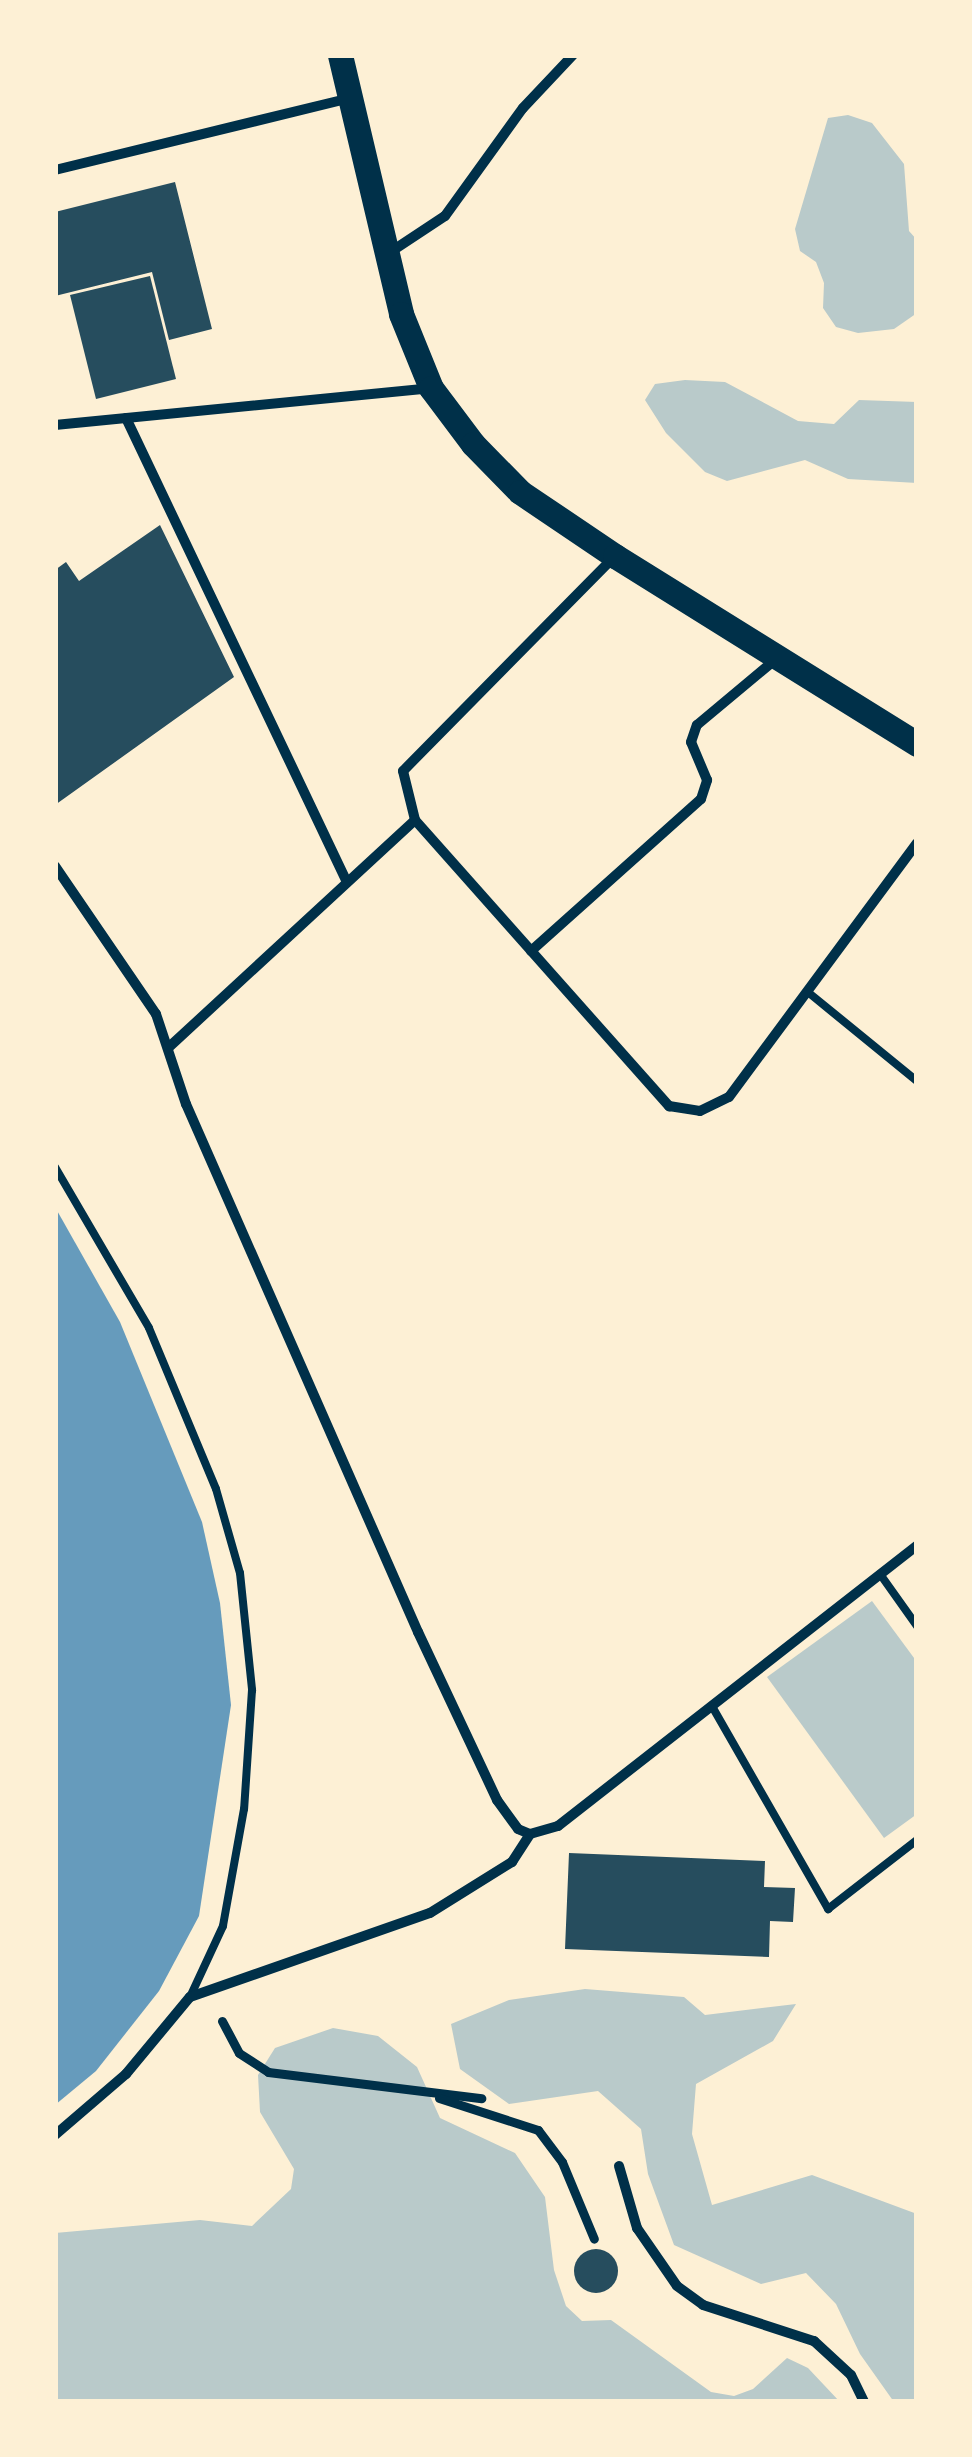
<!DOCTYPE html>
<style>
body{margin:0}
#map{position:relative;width:972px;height:2457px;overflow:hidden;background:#fdf0d5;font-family:Signika,sans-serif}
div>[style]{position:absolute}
.green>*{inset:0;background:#b9caca}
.water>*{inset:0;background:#669bbc}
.building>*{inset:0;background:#264d5e}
.round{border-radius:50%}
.service>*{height:8px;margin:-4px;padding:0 4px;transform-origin:4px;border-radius:4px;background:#003049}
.pedestrian>*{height:9px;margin:-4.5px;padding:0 4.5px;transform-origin:4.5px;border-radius:4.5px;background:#003049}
.minor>*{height:10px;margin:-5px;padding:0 5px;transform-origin:5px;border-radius:5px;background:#003049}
.primary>*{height:25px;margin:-12.5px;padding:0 12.5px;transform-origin:12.5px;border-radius:12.5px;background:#003049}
span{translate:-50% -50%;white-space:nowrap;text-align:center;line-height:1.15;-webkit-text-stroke:8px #fdf0d5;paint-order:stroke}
.frame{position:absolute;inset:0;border:58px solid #fdf0d5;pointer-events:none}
</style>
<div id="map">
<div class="green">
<div style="clip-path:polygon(848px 115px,872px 123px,904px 164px,909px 231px,917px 240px,917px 313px,894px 329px,858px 333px,836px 327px,823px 308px,824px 283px,816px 262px,800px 251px,795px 229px,828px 118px)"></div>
<div style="clip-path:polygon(685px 380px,725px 382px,798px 421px,834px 424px,859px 400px,917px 402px,917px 483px,848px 479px,805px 460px,727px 481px,705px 472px,666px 433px,645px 400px,655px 384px)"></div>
<div style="clip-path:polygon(872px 1601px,917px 1662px,917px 1814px,884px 1838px,767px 1677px)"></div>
<div style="clip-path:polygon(585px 1989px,684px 1997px,705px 2015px,796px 2004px,773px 2041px,696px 2084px,692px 2134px,712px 2205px,812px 2175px,917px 2214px,917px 2402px,894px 2402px,860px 2354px,836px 2304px,806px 2273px,761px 2284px,674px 2245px,648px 2174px,641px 2129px,598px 2091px,509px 2104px,460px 2069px,451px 2024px,509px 2000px)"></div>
<div style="clip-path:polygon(333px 2028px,378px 2036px,417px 2067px,440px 2118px,515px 2153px,545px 2197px,554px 2270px,566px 2306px,582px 2321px,611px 2320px,711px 2392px,734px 2396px,753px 2389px,787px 2358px,808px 2368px,840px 2402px,55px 2402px,55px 2233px,200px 2220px,252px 2226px,291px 2189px,294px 2169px,260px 2112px,258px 2075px,275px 2048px)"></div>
</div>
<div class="water">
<div style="clip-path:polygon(55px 1207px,120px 1322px,202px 1522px,220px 1603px,231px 1705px,199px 1916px,159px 1991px,96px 2071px,55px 2105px)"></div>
</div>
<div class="building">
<div style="clip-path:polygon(175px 182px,212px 329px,169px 340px,152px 272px,55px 296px,55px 212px)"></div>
<div style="clip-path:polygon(150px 276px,176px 379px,96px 399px,70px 295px)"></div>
<div style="clip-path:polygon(160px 525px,234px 677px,55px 805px,55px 570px,66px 562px,79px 581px)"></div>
<div style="clip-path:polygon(569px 1853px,765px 1861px,764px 1887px,795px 1888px,793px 1922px,770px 1921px,769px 1957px,565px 1949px)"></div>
<div class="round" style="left:574px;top:2249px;width:44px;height:44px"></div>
</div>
<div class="service">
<div style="left:809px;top:993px;width:139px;rotate:39.2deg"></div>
<div style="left:55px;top:1167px;width:186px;rotate:59.7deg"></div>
<div style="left:149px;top:1328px;width:174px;rotate:67.4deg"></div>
<div style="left:216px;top:1489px;width:87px;rotate:74.1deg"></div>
<div style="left:240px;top:1573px;width:118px;rotate:84.1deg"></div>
<div style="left:252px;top:1690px;width:119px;rotate:93.8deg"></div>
<div style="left:244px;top:1809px;width:119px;rotate:100.2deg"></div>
<div style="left:223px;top:1926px;width:78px;rotate:114.9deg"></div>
<div style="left:880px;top:1574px;width:64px;rotate:54.6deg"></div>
<div style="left:713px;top:1708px;width:232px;rotate:60.2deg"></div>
<div style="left:828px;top:1909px;width:113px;rotate:-37.8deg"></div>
</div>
<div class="pedestrian">
<div style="left:222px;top:2021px;width:36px;rotate:62deg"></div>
<div style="left:239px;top:2053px;width:35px;rotate:33deg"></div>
<div style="left:268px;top:2072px;width:215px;rotate:7deg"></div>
<div style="left:439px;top:2098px;width:104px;rotate:17.9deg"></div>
<div style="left:538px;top:2130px;width:40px;rotate:53deg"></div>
<div style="left:562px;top:2162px;width:83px;rotate:67.4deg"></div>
</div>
<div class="minor">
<div style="left:55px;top:170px;width:304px;rotate:-13.7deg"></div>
<div style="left:389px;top:253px;width:67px;rotate:-33.5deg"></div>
<div style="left:445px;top:216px;width:133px;rotate:-54.2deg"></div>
<div style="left:523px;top:108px;width:73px;rotate:-46.7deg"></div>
<div style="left:126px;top:418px;width:512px;rotate:64.54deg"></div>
<div style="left:55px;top:425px;width:377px;rotate:-5.6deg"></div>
<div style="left:613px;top:558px;width:299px;rotate:134.6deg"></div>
<div style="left:403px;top:771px;width:50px;rotate:76.2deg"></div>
<div style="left:415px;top:820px;width:383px;rotate:48.4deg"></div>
<div style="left:669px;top:1106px;width:31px;rotate:9deg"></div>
<div style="left:700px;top:1111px;width:32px;rotate:-26deg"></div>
<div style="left:729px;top:1097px;width:316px;rotate:-53.5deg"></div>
<div style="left:55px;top:866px;width:179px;rotate:55.7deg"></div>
<div style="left:156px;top:1014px;width:95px;rotate:71.6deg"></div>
<div style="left:186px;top:1104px;width:577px;rotate:66.28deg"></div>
<div style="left:418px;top:1632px;width:186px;rotate:64.8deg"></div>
<div style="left:497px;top:1800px;width:36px;rotate:54deg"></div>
<div style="left:518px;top:1829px;width:13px;rotate:23deg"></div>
<div style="left:530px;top:1834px;width:29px;rotate:-16deg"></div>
<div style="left:558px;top:1826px;width:455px;rotate:-38deg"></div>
<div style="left:531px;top:951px;width:228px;rotate:-41.8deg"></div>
<div style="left:701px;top:799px;width:20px;rotate:-72deg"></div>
<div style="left:707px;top:780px;width:41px;rotate:-112.8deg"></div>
<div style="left:691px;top:742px;width:18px;rotate:-71deg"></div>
<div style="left:697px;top:725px;width:104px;rotate:-39.9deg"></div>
<div style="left:168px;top:1048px;width:336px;rotate:-42.7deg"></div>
<div style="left:55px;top:2135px;width:94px;rotate:-40.7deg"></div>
<div style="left:126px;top:2074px;width:100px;rotate:-50.3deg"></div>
<div style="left:190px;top:1997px;width:254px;rotate:-19.3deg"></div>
<div style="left:430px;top:1913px;width:97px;rotate:-31.9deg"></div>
<div style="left:512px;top:1862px;width:33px;rotate:-57deg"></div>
<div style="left:619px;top:2166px;width:65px;rotate:73.8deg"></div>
<div style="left:637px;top:2228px;width:70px;rotate:55.4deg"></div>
<div style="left:677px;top:2286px;width:32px;rotate:36deg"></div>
<div style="left:703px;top:2305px;width:117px;rotate:18deg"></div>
<div style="left:814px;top:2341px;width:50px;rotate:42.6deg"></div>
<div style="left:851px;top:2375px;width:30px;rotate:64deg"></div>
</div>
<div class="primary">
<div style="left:340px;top:55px;width:266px;rotate:76.7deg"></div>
<div style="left:401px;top:314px;width:80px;rotate:67.9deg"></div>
<div style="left:431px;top:388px;width:70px;rotate:53.1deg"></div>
<div style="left:473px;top:444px;width:67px;rotate:45.6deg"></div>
<div style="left:520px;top:492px;width:115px;rotate:34deg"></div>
<div style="left:615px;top:556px;width:356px;rotate:31.9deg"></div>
</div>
<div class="frame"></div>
</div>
